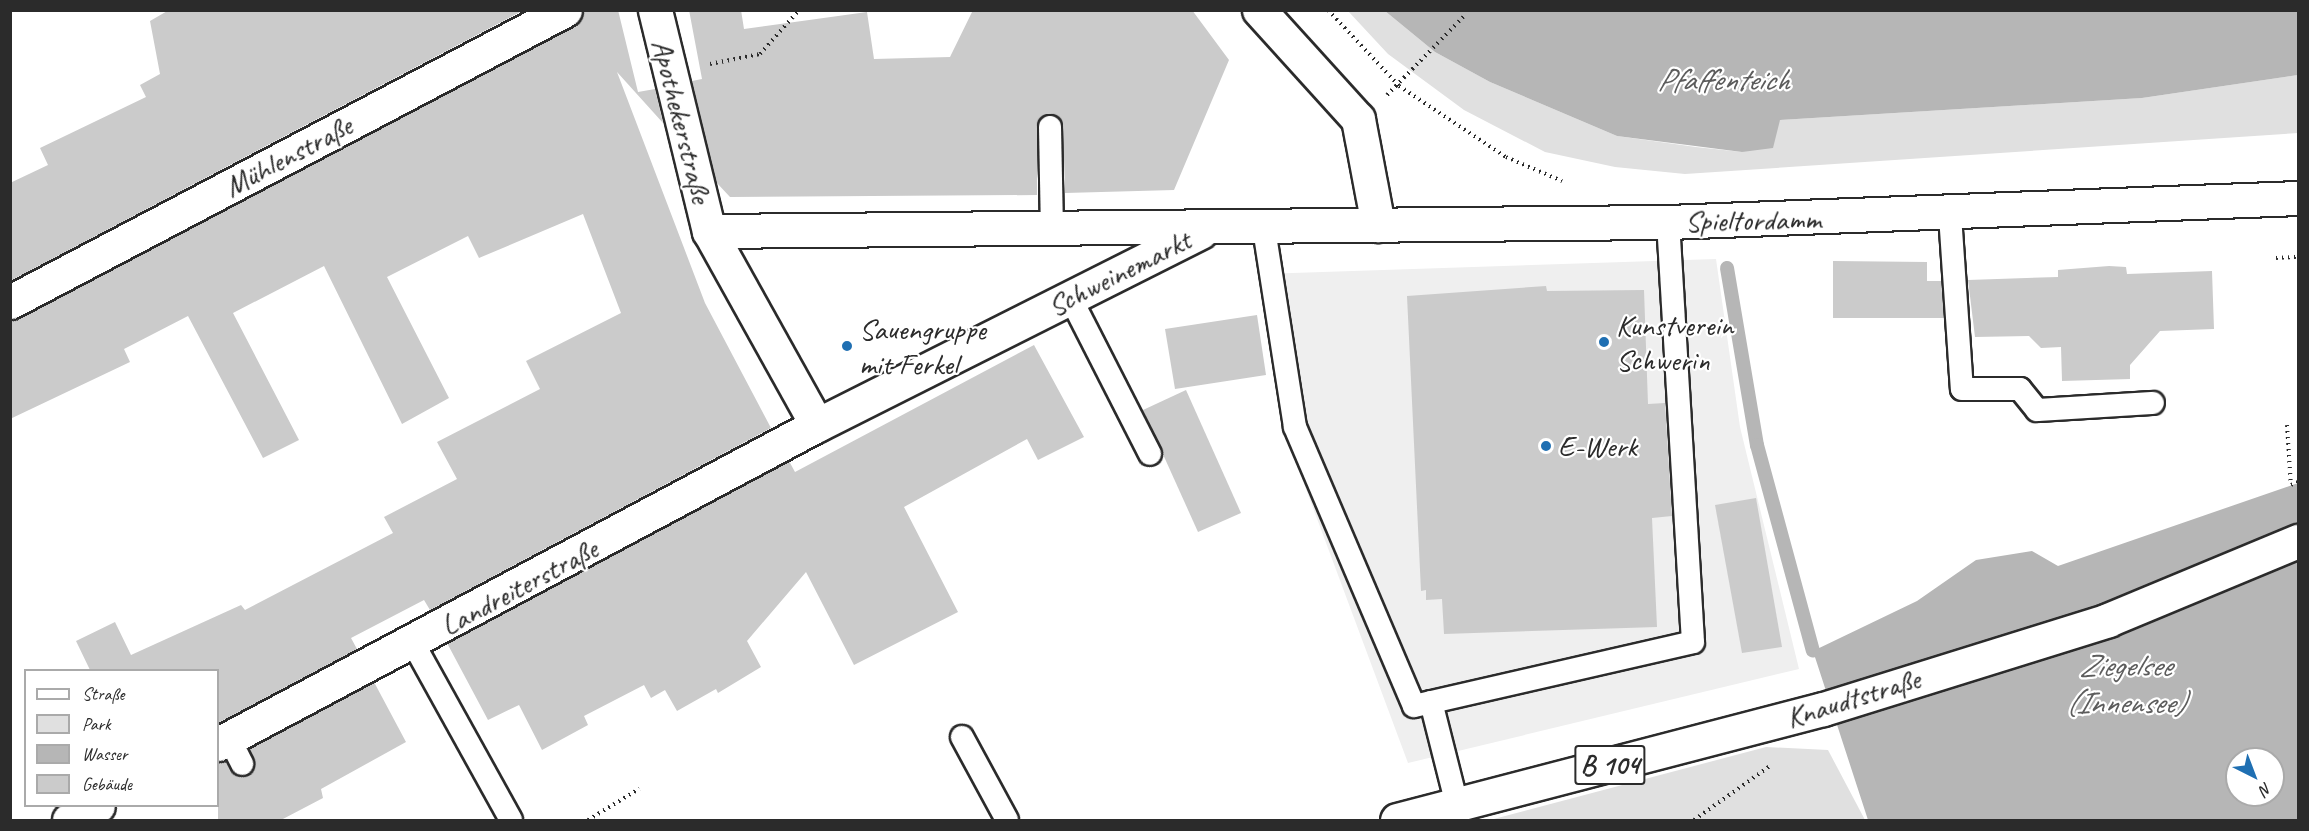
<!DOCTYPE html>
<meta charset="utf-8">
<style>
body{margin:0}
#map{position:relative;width:2309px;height:831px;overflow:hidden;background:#fff;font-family:Caveat,sans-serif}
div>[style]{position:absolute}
.built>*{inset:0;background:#efefef}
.green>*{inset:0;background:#e0e0e0}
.water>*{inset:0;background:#b6b6b6}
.stream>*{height:14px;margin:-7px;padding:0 7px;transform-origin:7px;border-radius:7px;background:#b6b6b6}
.ferry>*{height:1.5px;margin-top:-0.75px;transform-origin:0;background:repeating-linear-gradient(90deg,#5c5c5c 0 8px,transparent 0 14px)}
.building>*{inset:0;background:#cbcbcb}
.path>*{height:4px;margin-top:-2px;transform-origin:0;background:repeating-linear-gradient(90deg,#2b2b2b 0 1.5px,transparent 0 6px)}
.roads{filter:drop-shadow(2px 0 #2b2b2b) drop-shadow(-2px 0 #2b2b2b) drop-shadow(0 2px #2b2b2b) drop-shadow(0 -2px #2b2b2b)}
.service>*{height:22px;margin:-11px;padding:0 11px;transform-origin:11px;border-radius:11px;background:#fff}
.minor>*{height:33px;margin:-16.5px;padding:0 16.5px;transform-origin:16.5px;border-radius:16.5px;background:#fff}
.primary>*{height:33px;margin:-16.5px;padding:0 16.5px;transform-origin:16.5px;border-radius:16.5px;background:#fff}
.dots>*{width:16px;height:16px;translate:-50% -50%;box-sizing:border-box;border:3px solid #fff;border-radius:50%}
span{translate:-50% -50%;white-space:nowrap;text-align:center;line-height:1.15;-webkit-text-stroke:4.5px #fff;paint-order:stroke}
.shield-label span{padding:2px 4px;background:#fff;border:2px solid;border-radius:4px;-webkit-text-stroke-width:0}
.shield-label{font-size:28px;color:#2b2b2b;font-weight:700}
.street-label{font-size:30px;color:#2b2b2b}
.poi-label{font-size:30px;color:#2b2b2b}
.left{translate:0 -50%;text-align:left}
.water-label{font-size:32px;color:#5c5c5c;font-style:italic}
.frame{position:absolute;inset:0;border:12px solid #2b2b2b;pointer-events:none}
.legend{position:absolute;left:24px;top:669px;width:195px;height:138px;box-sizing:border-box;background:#fff;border:2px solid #aaa;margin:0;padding:8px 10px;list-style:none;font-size:18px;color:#2b2b2b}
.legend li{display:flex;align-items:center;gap:12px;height:30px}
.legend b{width:30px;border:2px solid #aaa}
.north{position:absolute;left:2225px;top:747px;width:60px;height:60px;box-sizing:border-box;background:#fff;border:2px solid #aaa;border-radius:50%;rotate:138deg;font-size:16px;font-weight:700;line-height:24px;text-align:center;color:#2b2b2b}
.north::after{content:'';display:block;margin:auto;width:21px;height:27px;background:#1f6fb2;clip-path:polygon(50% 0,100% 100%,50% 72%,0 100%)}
</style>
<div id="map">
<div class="built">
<div style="clip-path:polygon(1716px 259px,1740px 427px,1799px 669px,1408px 763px,1284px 430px,1260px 274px)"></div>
</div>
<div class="green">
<div style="clip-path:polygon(1348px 11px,1385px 11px,1435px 52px,1490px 82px,1617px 136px,1696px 147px,1742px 152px,1780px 120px,2142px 98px,2298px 75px,2298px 133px,1685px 174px,1615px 167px,1545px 152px,1464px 110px,1388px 54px)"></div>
<div style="clip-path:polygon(1766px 747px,1828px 750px,1865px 820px,1490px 820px)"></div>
</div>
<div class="water">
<div style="clip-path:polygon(1385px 11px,2298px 11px,2298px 75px,2142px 98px,1780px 120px,1773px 148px,1742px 152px,1617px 136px,1490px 82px,1435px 52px)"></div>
<div style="clip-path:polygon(evenodd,2298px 483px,2298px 820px,1868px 820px,1813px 651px,1917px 601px,1976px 560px,2032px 551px,2058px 566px,2298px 483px,2237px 759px,2273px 759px,2273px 795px,2237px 795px,2237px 759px)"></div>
</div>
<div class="stream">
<div style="left:1727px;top:268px;width:180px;rotate:80.4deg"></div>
<div style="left:1757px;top:445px;width:213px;rotate:74.8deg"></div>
</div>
<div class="ferry">
<div style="left:1464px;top:10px;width:4px"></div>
</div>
<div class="building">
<div style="clip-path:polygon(169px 10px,524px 10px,10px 281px,10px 183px,48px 165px,40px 148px,146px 97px,140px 85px,160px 74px,150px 21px)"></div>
<div style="clip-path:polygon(584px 10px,618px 10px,638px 92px,655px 89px,663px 123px,617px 72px,705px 303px,771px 428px,430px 610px,424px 600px,351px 638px,357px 649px,218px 723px,218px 670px,90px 670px,76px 641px,115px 622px,131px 655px,241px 605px,245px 610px,393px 533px,384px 517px,457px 479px,437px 442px,540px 389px,526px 361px,621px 313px,583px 214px,479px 258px,468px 236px,387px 277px,449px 398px,402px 424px,324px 266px,233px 313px,299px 440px,263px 458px,188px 316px,124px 349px,130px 362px,10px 419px,10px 321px,574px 27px)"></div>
<div style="clip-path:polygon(689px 10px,741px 10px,744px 29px,867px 12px,874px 59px,950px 57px,973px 10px,1192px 10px,1229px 60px,1174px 190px,1065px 193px,1063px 126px,1050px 114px,1037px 127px,1037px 195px,730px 197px,716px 182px,692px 81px,702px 79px)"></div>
<div style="clip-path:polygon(1833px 261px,1927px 262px,1927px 281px,1941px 281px,1944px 318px,1833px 318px)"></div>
<div style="clip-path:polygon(2109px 266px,2126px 267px,2127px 274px,2212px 271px,2214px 329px,2160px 331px,2130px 365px,2130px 379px,2062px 381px,2061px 347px,2041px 348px,2029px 336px,1975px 337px,1968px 280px,2058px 277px,2058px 270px)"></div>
<div style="clip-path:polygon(1546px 286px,1547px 291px,1644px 290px,1648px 404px,1665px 403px,1672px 516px,1652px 518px,1657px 627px,1444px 634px,1442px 599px,1426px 600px,1426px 590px,1421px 591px,1407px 296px)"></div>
<div style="clip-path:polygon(1257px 315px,1266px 375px,1175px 389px,1165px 329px)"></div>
<div style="clip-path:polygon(1034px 345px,1084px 437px,1038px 460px,1027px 439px,904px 507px,958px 612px,854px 665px,806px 572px,747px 641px,761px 667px,718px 693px,716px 689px,677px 711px,665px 690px,651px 698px,644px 685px,584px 716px,588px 725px,542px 750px,519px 705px,488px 720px,447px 643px,789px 461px,795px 472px)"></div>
<div style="clip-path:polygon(1186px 390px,1241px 513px,1198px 532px,1143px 410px)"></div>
<div style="clip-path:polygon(1756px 498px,1782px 647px,1742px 653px,1715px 505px)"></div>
<div style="clip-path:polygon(374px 682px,406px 742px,321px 789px,323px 798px,281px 820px,218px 820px,218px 763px,225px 761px,235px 776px,249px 776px,255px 764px,249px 749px)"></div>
</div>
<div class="path">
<div style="left:1328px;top:10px;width:104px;rotate:46.9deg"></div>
<div style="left:1399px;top:86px;width:128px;rotate:33.6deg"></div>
<div style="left:1506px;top:157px;width:61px;rotate:23.2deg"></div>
<div style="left:710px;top:64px;width:51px;rotate:-11.3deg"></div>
<div style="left:760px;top:54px;width:59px;rotate:-48.4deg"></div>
<div style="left:1387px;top:95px;width:113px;rotate:-45.7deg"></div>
<div style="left:2276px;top:258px;width:22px;rotate:-3deg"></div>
<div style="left:2287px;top:425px;width:60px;rotate:86.2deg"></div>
<div style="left:2291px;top:485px;width:8px;rotate:-23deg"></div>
<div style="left:588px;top:820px;width:60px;rotate:-31.3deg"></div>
<div style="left:1694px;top:820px;width:93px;rotate:-35.4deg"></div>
</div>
<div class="roads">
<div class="service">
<div style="left:1050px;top:127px;width:102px;rotate:88.9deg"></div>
<div style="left:1950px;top:215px;width:174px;rotate:86.1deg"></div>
<div style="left:1962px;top:389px;width:58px"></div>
<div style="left:2020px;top:389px;width:27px;rotate:51deg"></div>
<div style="left:2037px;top:410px;width:116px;rotate:-3.5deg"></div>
<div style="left:1264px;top:229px;width:200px;rotate:81.1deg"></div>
<div style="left:1295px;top:427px;width:303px;rotate:66.9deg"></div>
<div style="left:1414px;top:706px;width:286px;rotate:-12.9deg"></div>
<div style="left:1693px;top:642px;width:421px;rotate:-93.4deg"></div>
<div style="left:1070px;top:297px;width:176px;rotate:63deg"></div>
<div style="left:413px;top:643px;width:202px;rotate:61deg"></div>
<div style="left:1431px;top:702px;width:106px;rotate:75.8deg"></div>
<div style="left:962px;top:737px;width:94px;rotate:61.5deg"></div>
<div style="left:229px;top:738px;width:29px;rotate:63deg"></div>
</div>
<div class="minor">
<div style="left:655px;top:10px;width:228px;rotate:76.3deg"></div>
<div style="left:709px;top:231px;width:222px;rotate:60.9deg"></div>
<div style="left:1259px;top:10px;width:147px;rotate:47.8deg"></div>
<div style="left:1358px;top:119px;width:108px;rotate:79.3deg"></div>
<div style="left:709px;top:231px;width:959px;rotate:-0.54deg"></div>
<div style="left:1668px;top:222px;width:630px;rotate:-2.18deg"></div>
<div style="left:10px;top:302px;width:627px;rotate:-27.75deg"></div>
<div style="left:218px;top:744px;width:679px;rotate:-28.04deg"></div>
<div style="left:817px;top:425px;width:429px;rotate:-26.7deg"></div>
<div style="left:69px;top:820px;width:32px;rotate:-26deg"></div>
</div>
<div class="primary">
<div style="left:1397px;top:820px;width:440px;rotate:-14.6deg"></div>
<div style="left:1823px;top:709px;width:299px;rotate:-17.3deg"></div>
<div style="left:2108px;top:620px;width:206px;rotate:-22.6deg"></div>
</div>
</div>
<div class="dots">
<div style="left:1604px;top:342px;background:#1f6fb2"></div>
<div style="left:847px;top:346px;background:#1f6fb2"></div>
<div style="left:1546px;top:446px;background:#1f6fb2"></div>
</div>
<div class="shield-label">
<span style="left:1610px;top:765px">B 104</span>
</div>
<div class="street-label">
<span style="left:682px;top:121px;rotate:76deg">Apothekerstraße</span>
<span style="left:288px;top:156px;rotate:-28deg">Mühlenstraße</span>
<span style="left:1753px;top:220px;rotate:-1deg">Spieltordamm</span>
<span style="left:1119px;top:273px;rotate:-27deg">Schweinemarkt</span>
<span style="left:519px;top:587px;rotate:-28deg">Landreiterstraße</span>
<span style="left:1853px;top:698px;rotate:-17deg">Knaudtstraße</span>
</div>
<div class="poi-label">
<span class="left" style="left:1616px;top:342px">Kunstverein<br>Schwerin</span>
<span class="left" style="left:859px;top:346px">Sauengruppe<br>mit Ferkel</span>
<span class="left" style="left:1558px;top:446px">E-Werk</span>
</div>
<div class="water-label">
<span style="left:1723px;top:80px">Pfaffenteich</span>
<span style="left:2125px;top:685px">Ziegelsee<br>(Innensee)</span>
</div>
<div class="frame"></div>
<ul class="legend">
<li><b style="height:8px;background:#fff"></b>Straße</li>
<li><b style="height:16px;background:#e0e0e0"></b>Park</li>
<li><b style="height:16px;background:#b6b6b6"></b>Wasser</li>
<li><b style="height:16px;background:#cbcbcb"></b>Gebäude</li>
</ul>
<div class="north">N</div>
</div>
